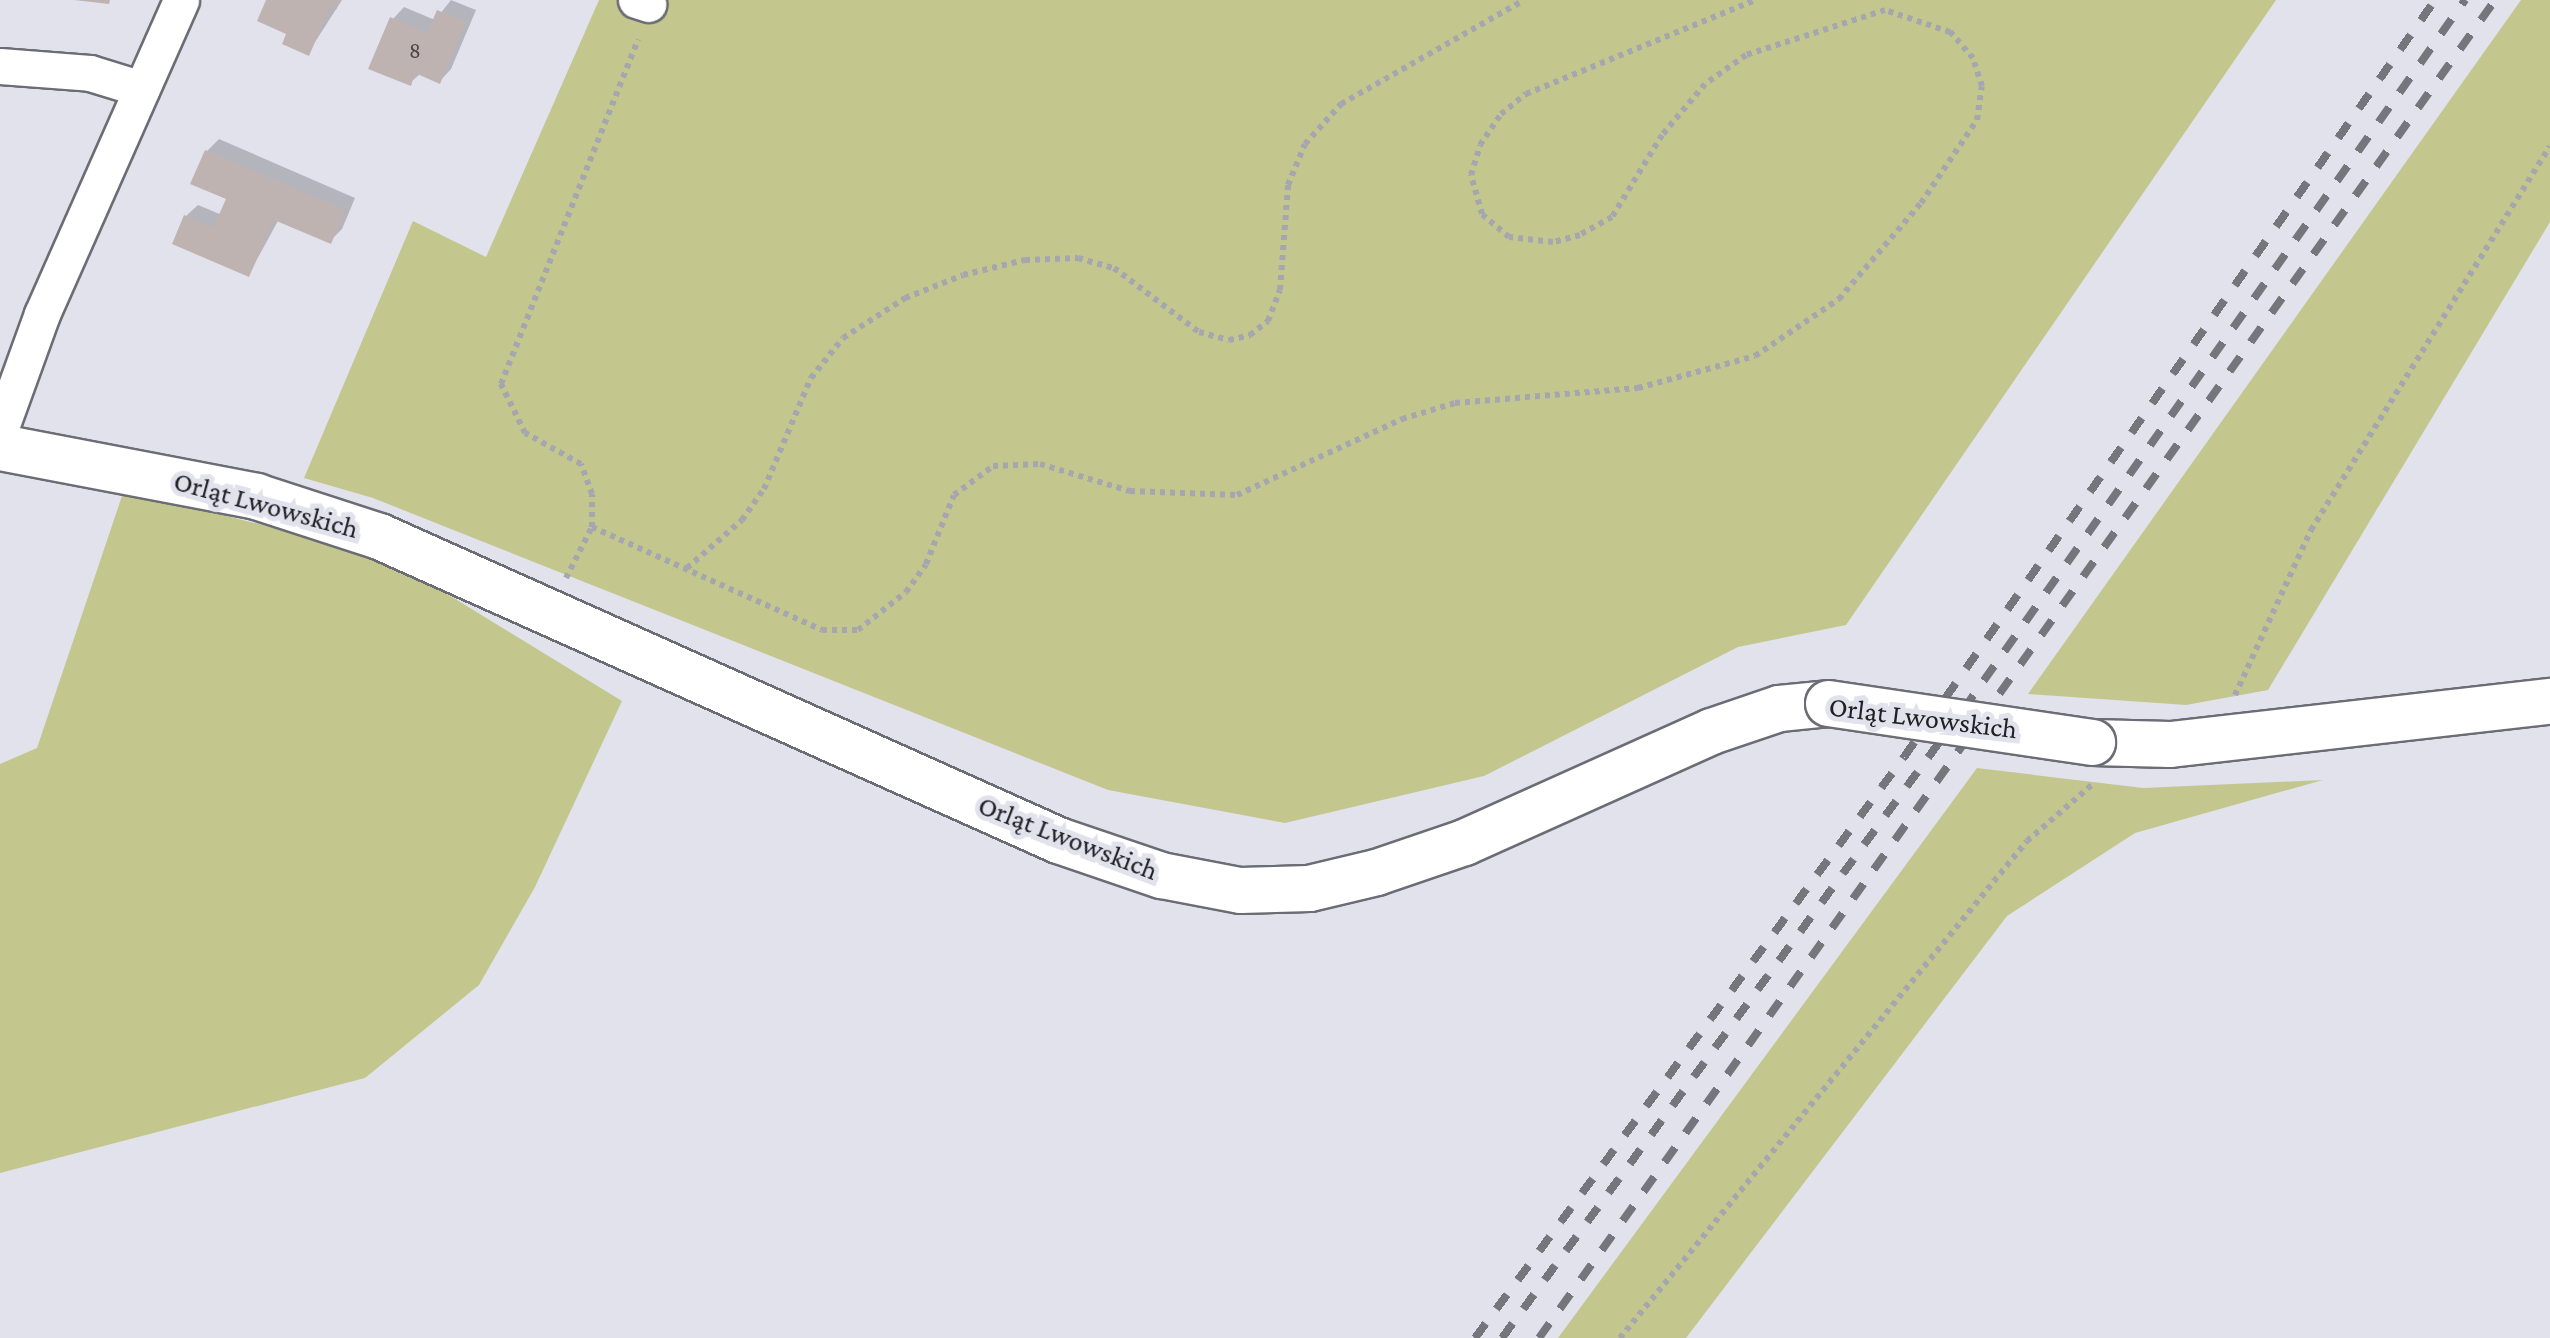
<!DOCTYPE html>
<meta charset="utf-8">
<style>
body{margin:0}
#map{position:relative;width:2550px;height:1338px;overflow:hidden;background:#e2e2ed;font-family:"Crimson Pro",serif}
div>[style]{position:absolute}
.green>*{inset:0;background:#c3c78e}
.shadow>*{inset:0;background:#0003}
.building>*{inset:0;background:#bfb3b2}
.path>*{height:6px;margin-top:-3px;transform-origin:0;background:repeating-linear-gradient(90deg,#a5a6ae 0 5px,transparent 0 10px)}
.roads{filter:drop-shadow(2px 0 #6c6c75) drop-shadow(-2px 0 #6c6c75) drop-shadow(0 2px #6c6c75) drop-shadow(0 -2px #6c6c75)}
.minor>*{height:35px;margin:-17.5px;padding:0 17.5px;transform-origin:17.5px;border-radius:17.5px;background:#fff}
.tertiary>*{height:45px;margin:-22.5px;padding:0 22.5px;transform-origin:22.5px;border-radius:22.5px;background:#fff}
.rail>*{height:8px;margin-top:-4px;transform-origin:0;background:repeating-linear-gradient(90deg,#75757c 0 18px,transparent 0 36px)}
.bridges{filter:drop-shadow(2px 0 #6c6c75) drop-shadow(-2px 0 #6c6c75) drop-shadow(0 2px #6c6c75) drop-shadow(0 -2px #6c6c75)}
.tertiary-bridge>*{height:45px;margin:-22.5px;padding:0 22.5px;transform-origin:22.5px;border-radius:22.5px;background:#fff}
span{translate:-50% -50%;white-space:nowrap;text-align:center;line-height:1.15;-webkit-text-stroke:10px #e2e2ed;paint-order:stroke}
.number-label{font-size:22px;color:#484648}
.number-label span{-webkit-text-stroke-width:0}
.street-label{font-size:28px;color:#202124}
</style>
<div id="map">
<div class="green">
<div style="clip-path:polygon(599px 0,2276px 0,1846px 625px,1738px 647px,1484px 776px,1285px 823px,1108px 790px,373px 498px,304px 478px,413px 221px,486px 257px)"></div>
<div style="clip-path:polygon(2521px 0,2550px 0,2550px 222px,2268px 690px,2186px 705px,2028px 694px)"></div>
<div style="clip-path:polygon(124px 490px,385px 556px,622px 701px,535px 887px,479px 985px,365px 1078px,0 1173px,0 764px,37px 748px)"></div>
<div style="clip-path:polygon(1977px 768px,2143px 788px,2323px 780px,2135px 833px,2007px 916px,1686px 1338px,1558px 1338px)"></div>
</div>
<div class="shadow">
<div style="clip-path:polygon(269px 0,342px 0,308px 53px)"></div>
<div style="clip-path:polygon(451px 0,476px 10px,451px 69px,440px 81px,421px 73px,410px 83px,393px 19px,404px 7px,435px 20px)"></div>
<div style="clip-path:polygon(219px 139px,355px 198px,342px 229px,330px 241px,279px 219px,249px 274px,186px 216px,198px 205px,222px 215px,229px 198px,207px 151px)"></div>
</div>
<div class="building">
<div style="clip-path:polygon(74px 0,110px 0,109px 4px)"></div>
<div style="clip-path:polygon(266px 0,340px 0,336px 10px,330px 7px,309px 56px,282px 44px,286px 34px,257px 21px)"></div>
<div style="clip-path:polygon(437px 10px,466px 22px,440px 84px,415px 73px,411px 86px,368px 69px,390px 17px,427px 33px)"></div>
<div style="clip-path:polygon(205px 150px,345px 210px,331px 244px,274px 220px,249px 277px,172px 244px,184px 215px,213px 228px,226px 199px,190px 184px)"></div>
</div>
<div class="path">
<div style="left:592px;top:527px;width:252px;rotate:24.1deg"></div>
<div style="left:822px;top:630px;width:36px"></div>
<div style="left:858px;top:630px;width:61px;rotate:-38.4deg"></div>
<div style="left:906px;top:592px;width:34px;rotate:-54deg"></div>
<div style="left:926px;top:564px;width:74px;rotate:-67.9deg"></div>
<div style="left:954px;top:495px;width:49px;rotate:-36.6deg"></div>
<div style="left:993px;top:466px;width:47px;rotate:-2.4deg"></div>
<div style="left:1040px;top:464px;width:94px;rotate:16.7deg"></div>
<div style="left:1130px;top:491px;width:107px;rotate:2.1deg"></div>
<div style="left:1237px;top:495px;width:182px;rotate:-24.7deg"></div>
<div style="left:1402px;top:419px;width:55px;rotate:-16.8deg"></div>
<div style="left:1455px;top:403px;width:184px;rotate:-4.7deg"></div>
<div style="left:1638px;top:388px;width:121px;rotate:-15.3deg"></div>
<div style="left:1755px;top:356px;width:102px;rotate:-34.2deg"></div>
<div style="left:1839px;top:299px;width:126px;rotate:-49.5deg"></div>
<div style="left:1921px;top:203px;width:100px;rotate:-56deg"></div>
<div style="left:1977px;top:120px;width:34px;rotate:-82deg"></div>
<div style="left:1982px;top:86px;width:29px;rotate:-108deg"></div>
<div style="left:1973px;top:58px;width:35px;rotate:-131deg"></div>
<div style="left:1950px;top:32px;width:69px;rotate:-161.3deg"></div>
<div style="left:1885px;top:10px;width:146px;rotate:162.1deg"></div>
<div style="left:1746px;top:55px;width:50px;rotate:144.7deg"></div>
<div style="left:1705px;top:84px;width:67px;rotate:130.1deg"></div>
<div style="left:1662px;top:135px;width:96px;rotate:121.4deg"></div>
<div style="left:1612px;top:217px;width:37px;rotate:151deg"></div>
<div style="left:1580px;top:235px;width:28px;rotate:165deg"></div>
<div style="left:1553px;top:242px;width:44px;rotate:-173.5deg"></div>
<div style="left:1509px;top:237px;width:35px;rotate:-140deg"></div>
<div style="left:1482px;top:214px;width:41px;rotate:-105.8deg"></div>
<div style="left:1471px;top:175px;width:31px;rotate:-73deg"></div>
<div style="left:1480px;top:145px;width:37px;rotate:-56deg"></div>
<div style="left:1501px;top:114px;width:32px;rotate:-39deg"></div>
<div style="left:1526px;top:94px;width:248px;rotate:-22.3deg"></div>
<div style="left:687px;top:568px;width:73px;rotate:-41.1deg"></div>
<div style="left:742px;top:520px;width:38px;rotate:-55deg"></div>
<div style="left:764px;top:489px;width:121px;rotate:-67.1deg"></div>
<div style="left:811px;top:378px;width:51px;rotate:-51.3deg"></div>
<div style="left:843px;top:338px;width:74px;rotate:-32.8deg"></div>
<div style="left:905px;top:298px;width:62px;rotate:-21.6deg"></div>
<div style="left:963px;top:275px;width:64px;rotate:-13.6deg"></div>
<div style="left:1025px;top:260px;width:53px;rotate:-2.2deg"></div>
<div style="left:1078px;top:258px;width:37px;rotate:16deg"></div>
<div style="left:1114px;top:268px;width:106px;rotate:37deg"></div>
<div style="left:1199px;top:332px;width:31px;rotate:15deg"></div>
<div style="left:1229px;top:340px;width:22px;rotate:-13deg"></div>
<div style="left:1250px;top:335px;width:23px;rotate:-38deg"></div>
<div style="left:1268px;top:321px;width:33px;rotate:-69deg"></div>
<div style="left:1280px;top:290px;width:105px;rotate:-85.6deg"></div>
<div style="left:1288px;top:185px;width:44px;rotate:-67.5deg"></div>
<div style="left:1305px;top:144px;width:54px;rotate:-48deg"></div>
<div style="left:1341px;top:104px;width:210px;rotate:-29.6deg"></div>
<div style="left:566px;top:578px;width:57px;rotate:-63deg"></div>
<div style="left:592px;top:527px;width:33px;rotate:-90deg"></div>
<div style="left:592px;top:494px;width:32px;rotate:-110deg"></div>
<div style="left:581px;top:464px;width:64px;rotate:-151deg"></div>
<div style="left:525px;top:433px;width:55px;rotate:-116.1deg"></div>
<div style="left:501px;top:384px;width:371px;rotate:-68.3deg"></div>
<div style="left:2235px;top:695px;width:182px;rotate:-65.3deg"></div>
<div style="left:2311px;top:530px;width:452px;rotate:-58.1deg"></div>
<div style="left:1620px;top:1338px;width:642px;rotate:-50.69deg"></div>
<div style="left:2027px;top:841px;width:89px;rotate:-40.9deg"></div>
</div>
<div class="roads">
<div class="minor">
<div style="left:636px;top:0;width:13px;rotate:18deg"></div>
<div style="left:0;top:66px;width:90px;rotate:4.4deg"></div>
<div style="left:90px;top:73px;width:54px;rotate:17.1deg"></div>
<div style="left:0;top:430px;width:123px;rotate:-70.1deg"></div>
<div style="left:42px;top:314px;width:343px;rotate:-66.1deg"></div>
</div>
<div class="tertiary">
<div style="left:0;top:447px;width:261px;rotate:10.8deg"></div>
<div style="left:256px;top:496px;width:129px;rotate:18deg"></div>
<div style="left:379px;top:536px;width:744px;rotate:24.12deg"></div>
<div style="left:1058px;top:840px;width:109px;rotate:18.8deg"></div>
<div style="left:1161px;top:875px;width:80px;rotate:10.8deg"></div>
<div style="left:1240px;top:890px;width:69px;rotate:-1.7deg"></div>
<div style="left:1309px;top:888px;width:69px;rotate:-13.4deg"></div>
<div style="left:1376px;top:872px;width:93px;rotate:-18.8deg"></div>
<div style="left:1464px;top:842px;width:271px;rotate:-24.2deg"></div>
<div style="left:1711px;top:731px;width:72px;rotate:-18.7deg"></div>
<div style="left:1779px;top:708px;width:49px;rotate:-5.8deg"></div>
<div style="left:2092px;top:742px;width:78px;rotate:1.5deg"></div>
<div style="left:2170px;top:744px;width:382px;rotate:-6.5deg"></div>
</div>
</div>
<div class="rail">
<div style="left:1475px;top:1338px;width:722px;rotate:-53.56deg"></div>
<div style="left:1904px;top:757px;width:925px;rotate:-54.95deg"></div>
<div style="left:1502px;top:1338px;width:779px;rotate:-53.72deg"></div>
<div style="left:1963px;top:710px;width:870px;rotate:-54.74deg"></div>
<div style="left:1539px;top:1338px;width:1644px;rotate:-54.45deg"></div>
</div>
<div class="bridges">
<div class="tertiary-bridge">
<div style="left:1828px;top:703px;width:267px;rotate:8.4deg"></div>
</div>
</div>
<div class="number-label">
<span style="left:415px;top:51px">8</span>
</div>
<div class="street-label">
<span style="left:266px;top:505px;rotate:15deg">Orląt Lwowskich</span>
<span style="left:1923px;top:718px;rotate:7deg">Orląt Lwowskich</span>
<span style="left:1068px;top:838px;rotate:21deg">Orląt Lwowskich</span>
</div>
</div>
